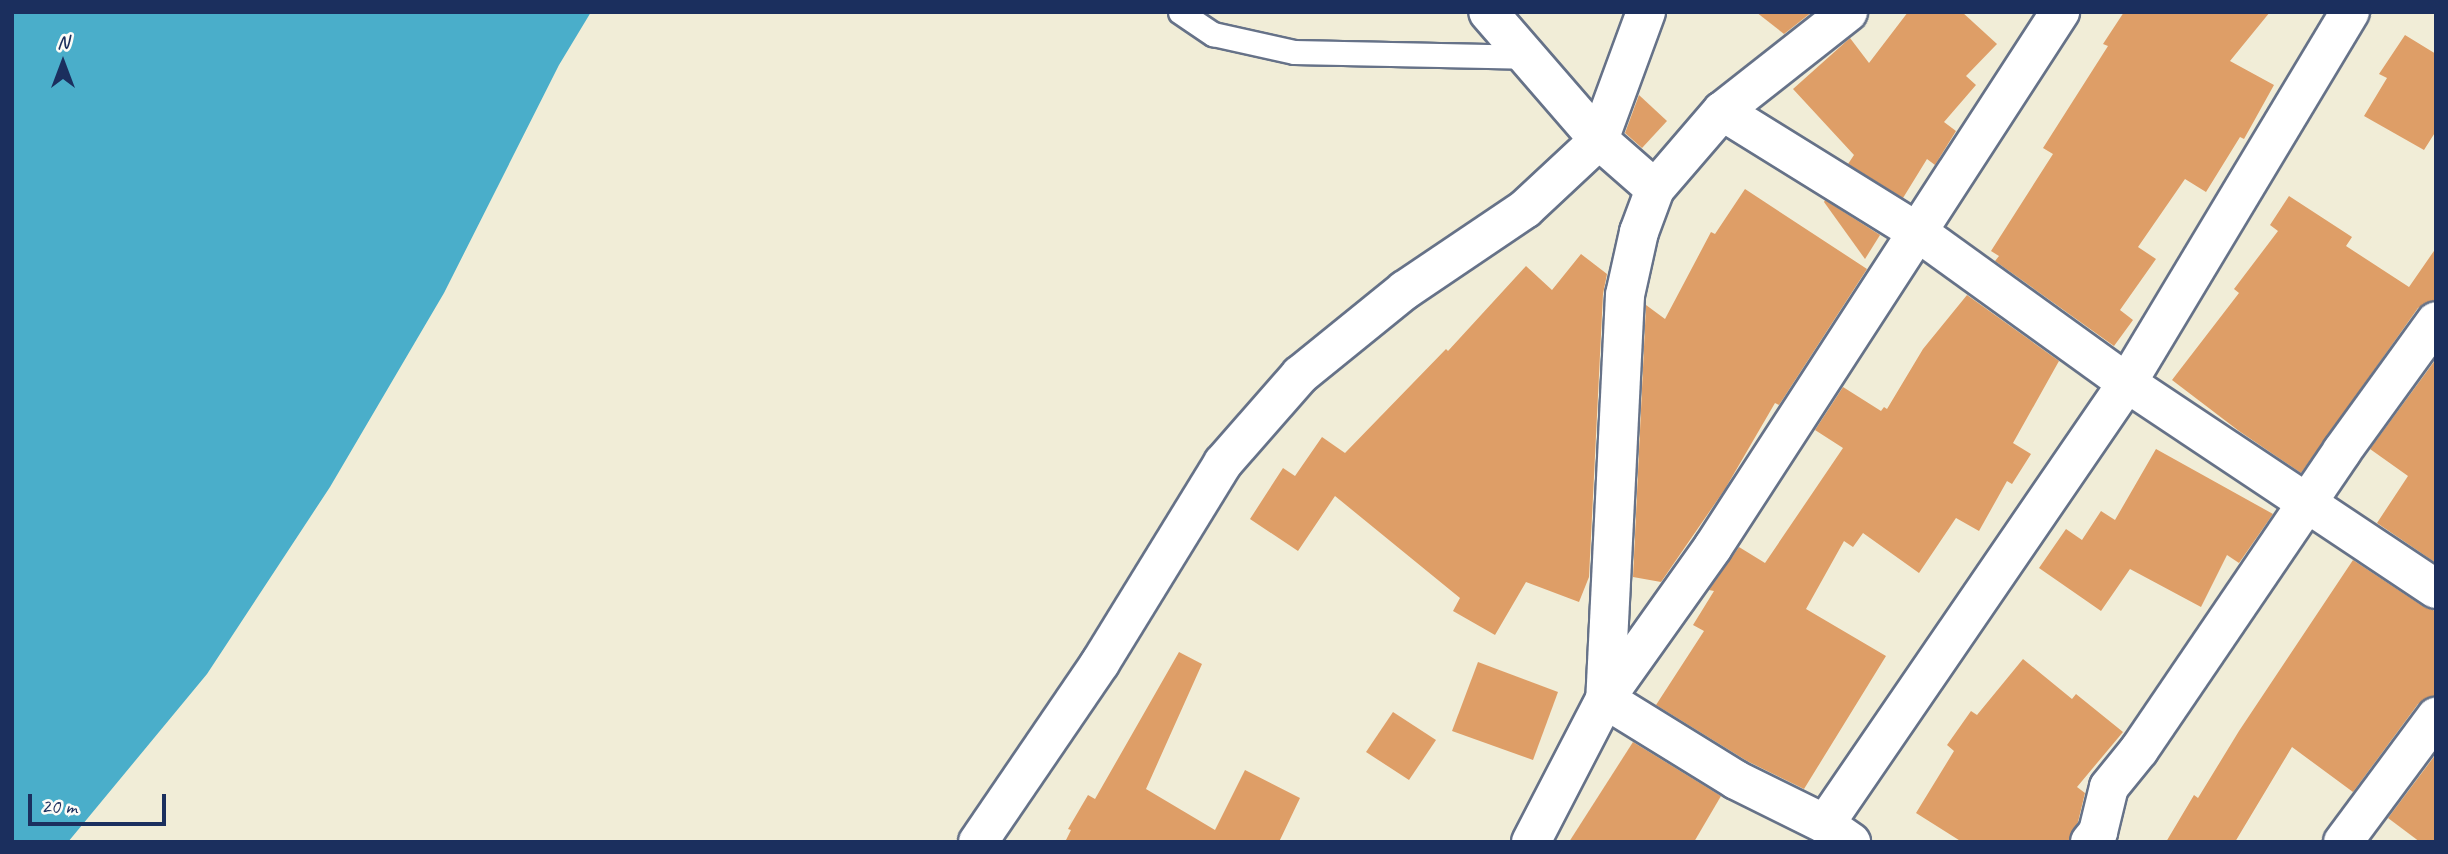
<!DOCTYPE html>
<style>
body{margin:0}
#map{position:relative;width:2448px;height:854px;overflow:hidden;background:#f1edd7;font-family:Caveat,sans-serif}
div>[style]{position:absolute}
.water>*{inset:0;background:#4aaeca}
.building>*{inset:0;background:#de9e67}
.roads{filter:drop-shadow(2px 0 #667288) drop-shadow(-2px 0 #667288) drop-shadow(0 2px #667288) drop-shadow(0 -2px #667288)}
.service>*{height:23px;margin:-11.5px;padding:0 11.5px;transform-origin:11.5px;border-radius:11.5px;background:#fff}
.minor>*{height:38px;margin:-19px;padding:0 19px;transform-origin:19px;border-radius:19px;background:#fff}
span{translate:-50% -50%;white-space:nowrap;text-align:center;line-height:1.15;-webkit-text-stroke:6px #fdfcf7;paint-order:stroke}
.frame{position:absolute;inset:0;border:14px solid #1b2f5e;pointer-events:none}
.north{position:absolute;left:28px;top:28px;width:70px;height:70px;-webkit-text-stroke:5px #fdfcf7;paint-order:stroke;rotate:0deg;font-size:19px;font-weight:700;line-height:28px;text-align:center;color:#1b2f5e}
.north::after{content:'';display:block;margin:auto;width:24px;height:32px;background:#1b2f5e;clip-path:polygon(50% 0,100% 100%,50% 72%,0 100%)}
.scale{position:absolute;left:28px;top:794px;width:138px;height:32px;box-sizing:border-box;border:4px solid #1b2f5e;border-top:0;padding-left:9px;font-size:21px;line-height:24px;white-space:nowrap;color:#1b2f5e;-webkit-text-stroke:5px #fdfcf7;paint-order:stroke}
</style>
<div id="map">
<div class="water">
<div style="clip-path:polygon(12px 12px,591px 12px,559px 65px,444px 293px,330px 487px,207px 674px,68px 842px,12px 842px)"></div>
</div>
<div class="building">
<div style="clip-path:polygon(1756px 12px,1812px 12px,1784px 34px)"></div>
<div style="clip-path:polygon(1908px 12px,1962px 12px,1997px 44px,1966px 76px,1976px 85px,1944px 122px,1956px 131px,1935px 165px,1927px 159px,1903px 198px,1848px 164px,1854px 155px,1793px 89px,1850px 38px,1869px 63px)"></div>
<div style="clip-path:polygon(2124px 12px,2270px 12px,2230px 61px,2274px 85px,2244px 139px,2240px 137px,2206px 192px,2185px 179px,2138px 247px,2156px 259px,2120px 310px,2133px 320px,2114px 346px,1995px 261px,1999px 256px,1991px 251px,2053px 154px,2043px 148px,2108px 46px,2103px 44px)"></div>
<div style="clip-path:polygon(2405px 35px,2436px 54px,2436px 131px,2424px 150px,2364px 116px,2387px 78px,2379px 74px)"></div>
<div style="clip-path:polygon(1639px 95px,1667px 121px,1642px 148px,1625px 133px)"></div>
<div style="clip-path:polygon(1745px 189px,1867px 269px,1779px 405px,1775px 403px,1725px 489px,1661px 582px,1633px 577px,1646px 305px,1665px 319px,1711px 232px,1715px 234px)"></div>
<div style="clip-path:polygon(2289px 196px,2352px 237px,2346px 246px,2409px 287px,2436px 248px,2436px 300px,2418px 308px,2301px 473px,2239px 431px,2172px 380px,2239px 293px,2234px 289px,2278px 231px,2270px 225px)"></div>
<div style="clip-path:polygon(1825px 200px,1880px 235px,1865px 259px,1824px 202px)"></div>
<div style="clip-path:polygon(1581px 254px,1607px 274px,1603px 294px,1589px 577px,1579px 602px,1526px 582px,1495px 635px,1453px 611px,1460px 598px,1335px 496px,1298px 551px,1250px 519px,1283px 468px,1295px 476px,1322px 437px,1345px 453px,1446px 349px,1448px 351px,1526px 266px,1552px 290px)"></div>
<div style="clip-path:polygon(1967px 295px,2059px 361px,2013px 443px,2031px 454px,2012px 484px,2007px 481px,1979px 531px,1956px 518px,1919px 573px,1863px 533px,1853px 547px,1844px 541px,1806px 609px,1886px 656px,1804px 789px,1747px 761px,1656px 705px,1704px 631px,1693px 625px,1714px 591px,1709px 590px,1739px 547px,1765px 563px,1843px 448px,1815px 430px,1843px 387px,1881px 411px,1884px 407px,1887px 409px,1923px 349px)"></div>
<div style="clip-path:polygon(2436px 359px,2436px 563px,2377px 523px,2408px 476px,2370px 449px)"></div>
<div style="clip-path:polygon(2156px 449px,2273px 514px,2239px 563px,2227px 555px,2201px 607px,2130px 569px,2101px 611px,2039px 568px,2066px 529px,2082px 540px,2101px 511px,2115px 520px)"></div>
<div style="clip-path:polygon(2353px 560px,2424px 607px,2436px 611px,2436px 696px,2418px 704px,2353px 792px,2292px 747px,2235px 842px,2166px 842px,2194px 795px,2198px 798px,2239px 731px)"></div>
<div style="clip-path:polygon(1179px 652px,1202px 664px,1146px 789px,1215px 830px,1245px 770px,1300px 798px,1279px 842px,1065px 842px,1071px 830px,1068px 829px,1088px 795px,1095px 799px)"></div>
<div style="clip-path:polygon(2023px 659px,2072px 699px,2076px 694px,2123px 732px,2077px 787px,2085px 793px,2078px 822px,2069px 842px,1962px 842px,1916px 813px,1954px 751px,1947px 745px,1971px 711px,1977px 715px)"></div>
<div style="clip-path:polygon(1478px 662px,1558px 692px,1533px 760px,1452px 731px)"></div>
<div style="clip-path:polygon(1393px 712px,1436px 740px,1409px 780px,1366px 752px)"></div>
<div style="clip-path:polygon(1633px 742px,1721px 796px,1694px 842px,1569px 842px)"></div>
<div style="clip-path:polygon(2436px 754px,2436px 842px,2420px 842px,2388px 818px)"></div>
</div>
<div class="roads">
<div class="service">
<div style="left:1180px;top:12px;width:40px;rotate:34deg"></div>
<div style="left:1213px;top:34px;width:83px;rotate:12.5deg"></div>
<div style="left:1294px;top:52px;width:230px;rotate:1.2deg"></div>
</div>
<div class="minor">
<div style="left:1646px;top:12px;width:136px;rotate:110.2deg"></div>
<div style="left:1599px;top:140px;width:74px;rotate:41.2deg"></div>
<div style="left:1848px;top:12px;width:160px;rotate:141.8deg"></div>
<div style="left:1722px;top:111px;width:103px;rotate:130.7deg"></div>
<div style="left:1655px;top:189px;width:46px;rotate:110.4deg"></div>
<div style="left:1639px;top:232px;width:65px;rotate:102.5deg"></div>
<div style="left:1625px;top:295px;width:404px;rotate:92.8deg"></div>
<div style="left:1605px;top:699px;width:154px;rotate:31.7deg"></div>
<div style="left:1736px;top:780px;width:99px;rotate:26.3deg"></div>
<div style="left:1825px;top:824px;width:32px;rotate:35deg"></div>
<div style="left:1722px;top:111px;width:232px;rotate:31.8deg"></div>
<div style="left:1919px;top:233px;width:256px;rotate:35.8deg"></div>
<div style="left:2127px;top:383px;width:371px;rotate:33.7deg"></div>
<div style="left:1825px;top:824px;width:534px;rotate:-55.6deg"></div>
<div style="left:2127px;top:383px;width:433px;rotate:-59deg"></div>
<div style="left:978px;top:842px;width:217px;rotate:-55.7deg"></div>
<div style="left:1100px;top:663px;width:235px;rotate:-58.4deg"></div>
<div style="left:1223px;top:463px;width:117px;rotate:-48.8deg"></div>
<div style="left:1300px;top:375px;width:135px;rotate:-39deg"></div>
<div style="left:1405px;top:290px;width:145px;rotate:-34deg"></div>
<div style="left:1525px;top:209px;width:101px;rotate:-43deg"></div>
<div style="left:1599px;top:140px;width:169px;rotate:-130.9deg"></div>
<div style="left:1531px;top:842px;width:161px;rotate:-62.6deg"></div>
<div style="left:1605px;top:699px;width:186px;rotate:-54.6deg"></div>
<div style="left:1713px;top:547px;width:638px;rotate:-57.03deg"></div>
<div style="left:2090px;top:842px;width:13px;rotate:-51deg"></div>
<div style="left:2098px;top:832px;width:46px;rotate:-76.3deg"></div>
<div style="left:2109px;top:787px;width:48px;rotate:-51deg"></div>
<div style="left:2139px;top:750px;width:361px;rotate:-55.8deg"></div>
<div style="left:2342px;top:451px;width:160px;rotate:-54.1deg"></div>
<div style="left:2343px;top:842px;width:156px;rotate:-53.4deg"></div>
</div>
</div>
<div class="frame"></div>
<div class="north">N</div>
<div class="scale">20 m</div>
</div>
